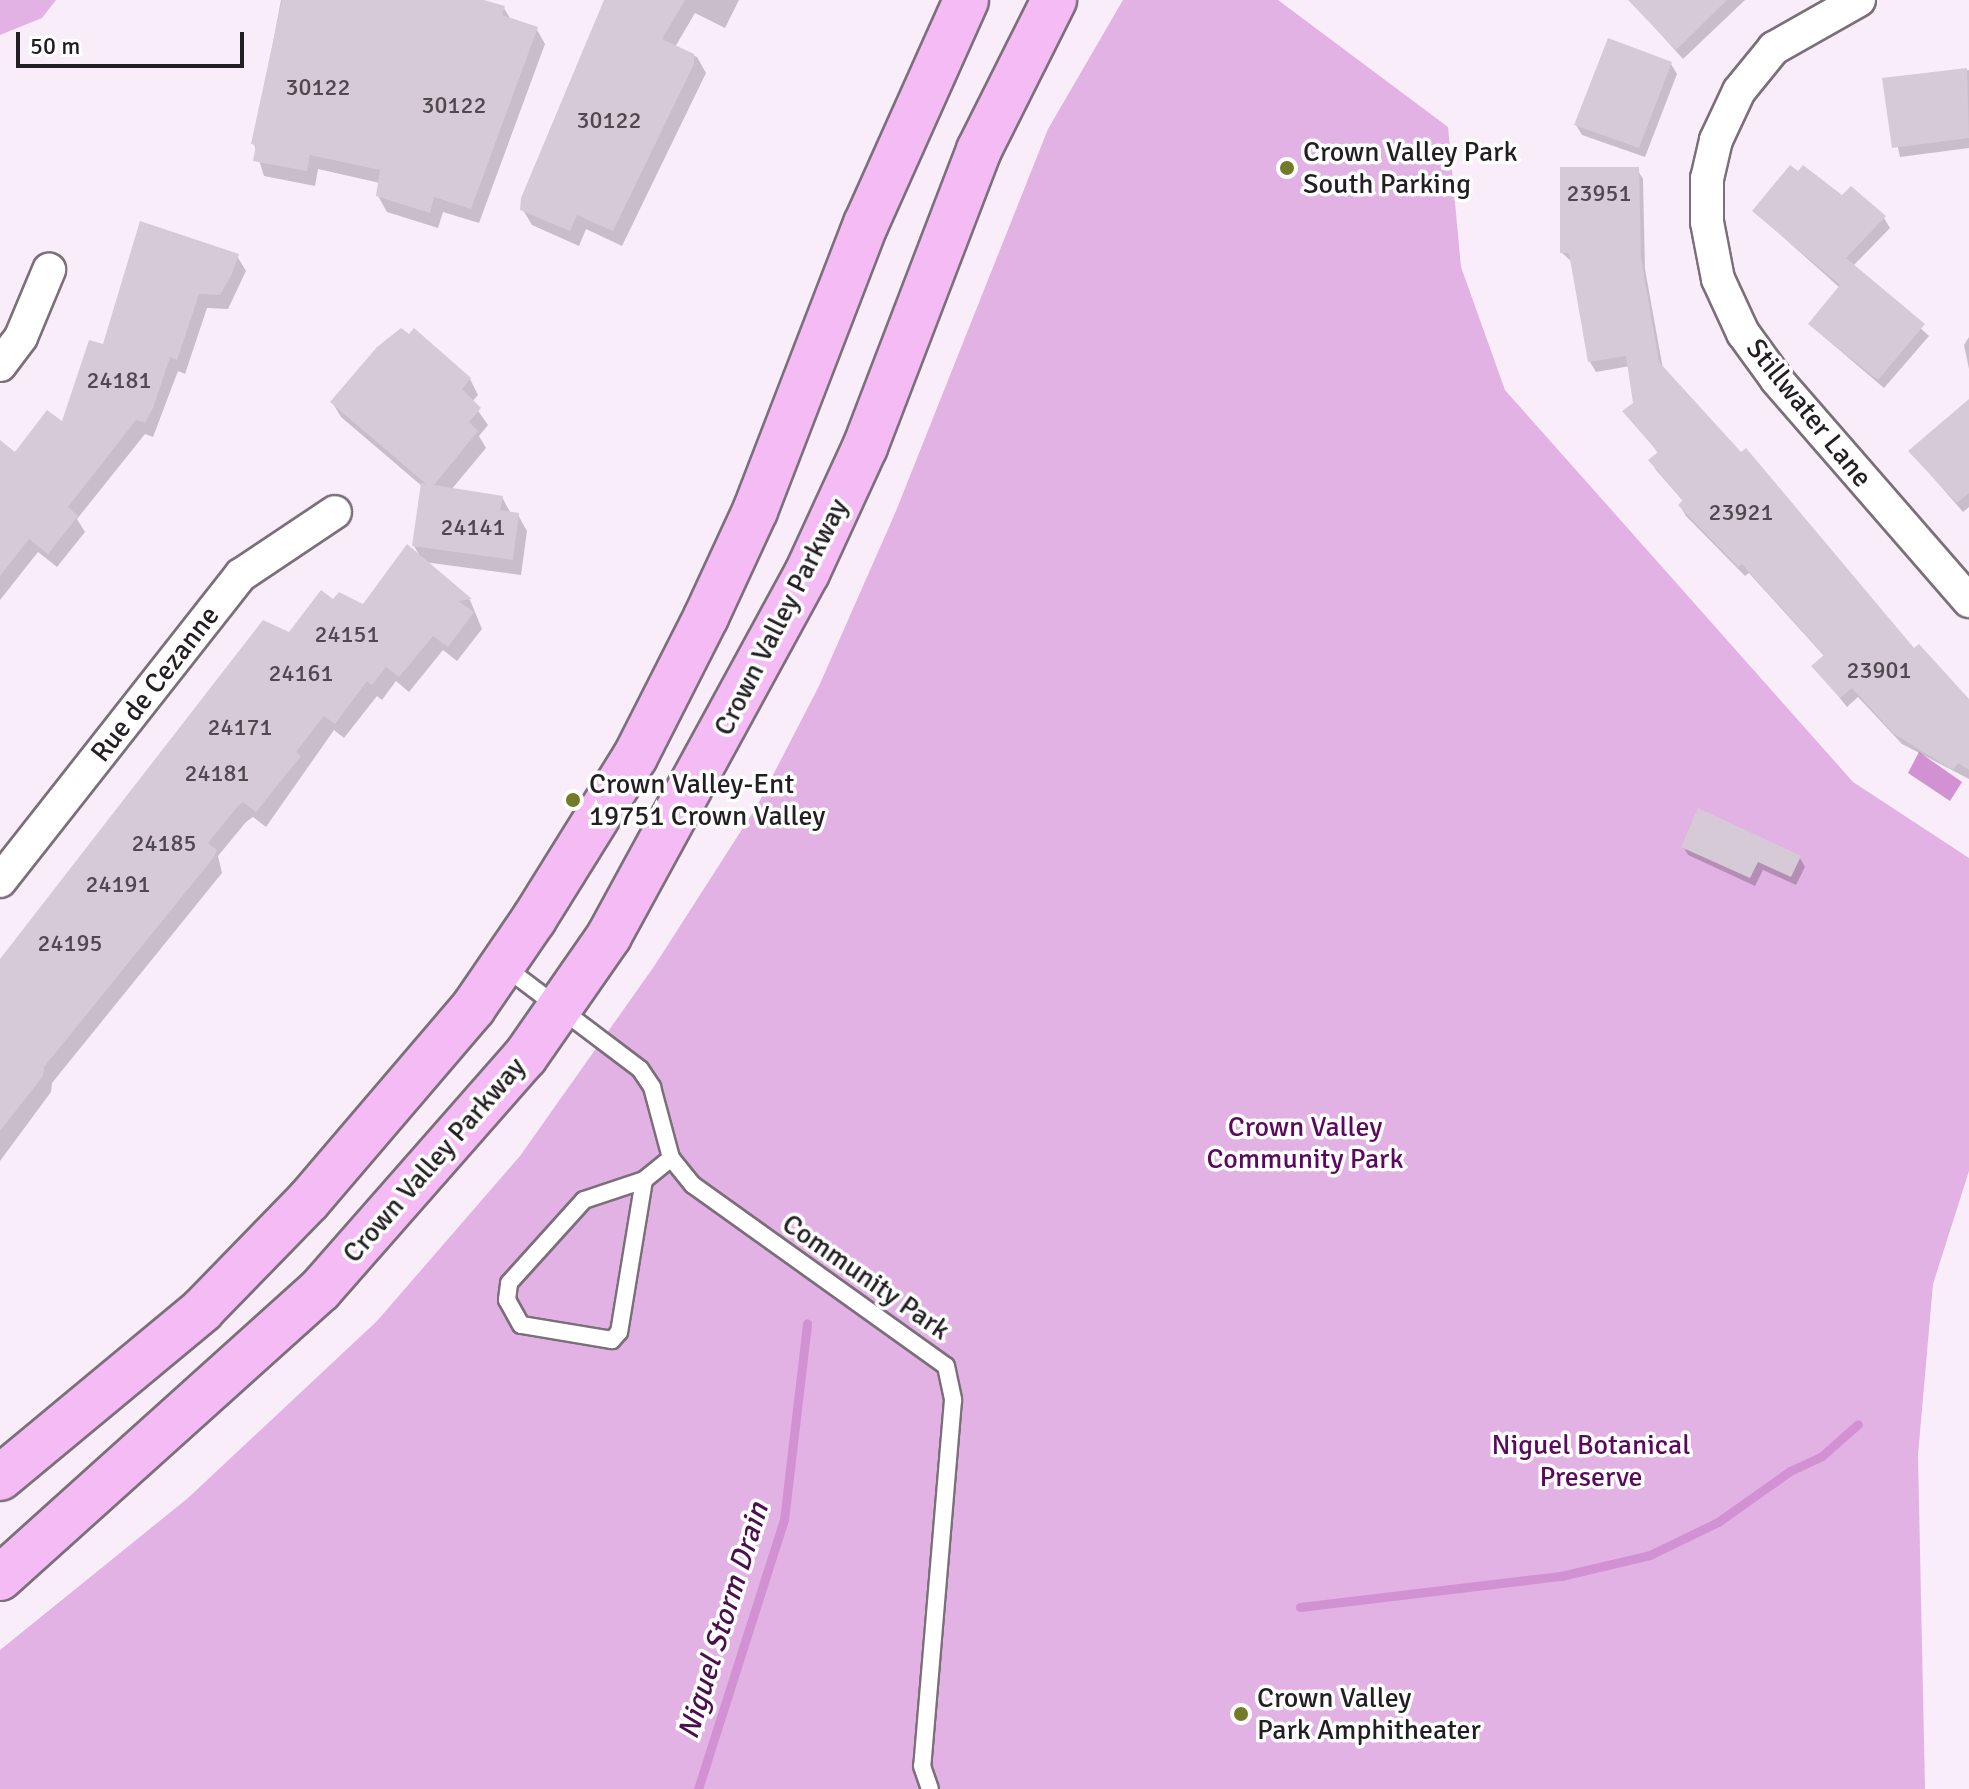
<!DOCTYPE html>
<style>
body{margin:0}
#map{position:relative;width:1969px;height:1789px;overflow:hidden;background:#faedfa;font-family:Signika,sans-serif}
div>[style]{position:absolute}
.green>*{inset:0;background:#e3b2e4}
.water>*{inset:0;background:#d291d3}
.shadow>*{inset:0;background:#0003}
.stream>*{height:9px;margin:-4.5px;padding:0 4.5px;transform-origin:4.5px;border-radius:4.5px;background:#d291d3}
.building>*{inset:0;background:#d7cad7}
.roads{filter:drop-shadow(2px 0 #7b6f7a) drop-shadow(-2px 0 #7b6f7a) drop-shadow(0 2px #7b6f7a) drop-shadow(0 -2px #7b6f7a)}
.service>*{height:16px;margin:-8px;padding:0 8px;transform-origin:8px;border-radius:8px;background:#fff}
.minor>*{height:32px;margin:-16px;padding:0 16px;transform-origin:16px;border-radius:16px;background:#fff}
.primary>*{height:44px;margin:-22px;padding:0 22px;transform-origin:22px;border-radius:22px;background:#f4bbf5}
.dots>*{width:22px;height:22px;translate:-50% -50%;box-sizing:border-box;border:4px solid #fff;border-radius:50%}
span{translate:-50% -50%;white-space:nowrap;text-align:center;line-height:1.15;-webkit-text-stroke:7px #fff;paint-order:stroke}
.number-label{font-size:24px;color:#4f494f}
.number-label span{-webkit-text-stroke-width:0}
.poi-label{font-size:28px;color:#221e22}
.left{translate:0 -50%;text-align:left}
.street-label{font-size:28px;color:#221e22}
.park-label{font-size:28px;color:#5b095f}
.water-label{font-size:30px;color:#4b0f4d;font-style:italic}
.scale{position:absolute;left:16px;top:32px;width:228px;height:36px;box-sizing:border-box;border:4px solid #221e22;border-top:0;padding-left:10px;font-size:24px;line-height:28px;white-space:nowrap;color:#221e22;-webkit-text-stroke:6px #fff;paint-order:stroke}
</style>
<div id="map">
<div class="green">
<div style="clip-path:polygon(0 0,56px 0,42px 18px,0 35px)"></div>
<div style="clip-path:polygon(1123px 0,1278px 0,1448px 127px,1461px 267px,1505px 390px,1853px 782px,1969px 858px,1969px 1171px,1933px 1284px,1918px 1455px,1925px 1789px,0 1789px,0 1650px,188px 1498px,377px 1321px,520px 1156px,655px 965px,757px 806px,819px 686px,896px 511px,1048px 129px)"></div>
</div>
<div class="water">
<div style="clip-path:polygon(1919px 752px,1962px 782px,1950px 801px,1908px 773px)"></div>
</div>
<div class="shadow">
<div style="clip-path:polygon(281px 0,477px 0,504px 8px,511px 20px,536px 28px,545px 44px,479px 223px,443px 212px,438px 228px,387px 212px,378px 196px,380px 183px,318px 169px,315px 186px,264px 176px,254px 144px)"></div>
<div style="clip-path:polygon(632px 0,739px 0,725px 28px,695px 13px,675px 47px,697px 57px,706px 73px,622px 246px,586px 229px,579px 246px,532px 225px,523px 210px)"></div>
<div style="clip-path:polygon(1630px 0,1745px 0,1683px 59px)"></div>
<div style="clip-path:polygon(1671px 64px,1677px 74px,1645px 157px,1582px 135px,1576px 125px)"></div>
<div style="clip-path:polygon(1969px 70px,1969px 148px,1900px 157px,1884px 80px)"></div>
<div style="clip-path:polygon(1637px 169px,1643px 179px,1645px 269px,1663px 369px,1914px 651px,1969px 701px,1969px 779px,1902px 744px,1858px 697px,1847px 707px,1814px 666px,1825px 657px,1749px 573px,1745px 576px,1686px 516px,1680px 506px,1684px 502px,1656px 470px,1651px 460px,1659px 454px,1625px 411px,1635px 403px,1630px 366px,1596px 372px,1590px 362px,1573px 263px,1562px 253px)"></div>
<div style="clip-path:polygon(1842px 198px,1884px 218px,1890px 228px,1853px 266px,1929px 336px,1884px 388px,1810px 325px,1840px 288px,1754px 211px)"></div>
<div style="clip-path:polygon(237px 256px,246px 271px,228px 309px,207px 308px,185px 374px,178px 371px,153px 437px,145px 434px,77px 519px,85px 532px,57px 567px,38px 552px,0 600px,0 460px,63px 425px,104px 347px)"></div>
<div style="clip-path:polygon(1969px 337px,1969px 369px,1964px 345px)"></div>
<div style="clip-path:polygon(470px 379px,478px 395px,472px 402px,488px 425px,479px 436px,486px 448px,451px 490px,502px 497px,511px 514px,518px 515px,527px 531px,521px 575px,424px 562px,470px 600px,482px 629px,457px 661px,443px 650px,409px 692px,396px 681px,382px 700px,377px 696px,344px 738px,334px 730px,266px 827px,253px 817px,246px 822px,218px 856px,222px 873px,52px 1083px,51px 1092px,0 1161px,0 961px,289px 635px,333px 602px,363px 607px,421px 558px,414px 546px,423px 487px,341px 417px,332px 402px)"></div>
<div style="clip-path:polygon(1969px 402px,1969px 507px,1963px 512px,1911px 452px)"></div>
<div style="clip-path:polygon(1683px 846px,1800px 858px,1805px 867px,1796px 885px,1763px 870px,1755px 886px,1688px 855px)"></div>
</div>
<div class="stream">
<div style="left:1300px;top:1607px;width:263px;rotate:-6.8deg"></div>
<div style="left:1561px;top:1576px;width:91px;rotate:-13.3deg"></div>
<div style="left:1650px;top:1555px;width:76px;rotate:-25.9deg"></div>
<div style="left:1718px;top:1522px;width:88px;rotate:-35.3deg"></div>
<div style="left:1790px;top:1471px;width:35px;rotate:-25deg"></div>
<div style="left:1822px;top:1456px;width:48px;rotate:-41.6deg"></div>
<div style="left:698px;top:1789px;width:282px;rotate:-72.3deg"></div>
<div style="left:784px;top:1520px;width:198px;rotate:-83.3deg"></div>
</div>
<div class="building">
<div style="clip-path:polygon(282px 0,484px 0,505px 6px,502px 15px,538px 27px,471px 209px,434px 197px,430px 213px,376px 196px,380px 170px,310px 155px,307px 171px,253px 161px,256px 145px,251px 144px)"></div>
<div style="clip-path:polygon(604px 0,685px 0,662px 39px,694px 54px,694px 64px,613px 231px,577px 215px,570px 231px,520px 210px,521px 198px)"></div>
<div style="clip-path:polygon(1628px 0,1727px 0,1676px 50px)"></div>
<div style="clip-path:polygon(1608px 38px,1672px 62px,1639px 148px,1574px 125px)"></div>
<div style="clip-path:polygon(1967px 68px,1969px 138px,1892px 148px,1882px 78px)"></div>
<div style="clip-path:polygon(1790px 165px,1798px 171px,1803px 165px,1842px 195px,1851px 186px,1886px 216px,1846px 258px,1925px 324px,1878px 380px,1808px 324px,1840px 285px,1752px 211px)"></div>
<div style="clip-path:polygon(1560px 167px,1639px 167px,1641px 258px,1659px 362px,1741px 452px,1746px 448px,1914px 648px,1919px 644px,1969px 699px,1969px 770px,1958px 763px,1953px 770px,1894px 734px,1852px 688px,1840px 698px,1811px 666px,1824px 655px,1742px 564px,1738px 567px,1678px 505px,1683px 500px,1648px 460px,1658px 452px,1622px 411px,1633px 403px,1626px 356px,1588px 362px,1569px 253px,1560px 253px)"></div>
<div style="clip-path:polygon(140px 221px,239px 254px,232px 274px,220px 295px,199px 294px,177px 360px,170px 357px,153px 408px,145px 423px,136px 420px,68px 507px,78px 516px,48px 554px,29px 539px,0 576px,0 440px,15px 452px,47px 410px,62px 421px,89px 340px,103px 344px)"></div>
<div style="clip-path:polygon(401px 328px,409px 334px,414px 328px,471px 378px,462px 389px,481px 408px,469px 422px,478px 431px,434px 485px,503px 496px,500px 510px,519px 513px,513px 560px,412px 546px,421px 483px,426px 484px,330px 402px,377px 347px)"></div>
<div style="clip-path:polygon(1969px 399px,1969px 493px,1957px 503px,1908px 451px)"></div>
<div style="clip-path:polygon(407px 544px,472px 599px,458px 601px,474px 612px,448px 647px,433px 636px,399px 677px,386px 667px,372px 685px,367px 681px,335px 724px,324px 716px,296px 752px,301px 756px,256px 812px,243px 802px,238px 806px,208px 843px,217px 850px,214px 857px,44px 1067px,43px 1076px,0 1131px,0 959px,263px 620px,289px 632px,321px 590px,333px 599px,339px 592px,363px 604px)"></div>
<div style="clip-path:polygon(1698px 808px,1801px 856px,1791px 877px,1758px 862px,1750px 878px,1681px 847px)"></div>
</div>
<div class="roads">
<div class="service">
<div style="left:505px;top:967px;width:169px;rotate:37.1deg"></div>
<div style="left:640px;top:1069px;width:22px;rotate:56deg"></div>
<div style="left:652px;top:1087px;width:73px;rotate:75deg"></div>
<div style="left:671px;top:1158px;width:35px;rotate:51deg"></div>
<div style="left:693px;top:1185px;width:311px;rotate:35.6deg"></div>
<div style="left:946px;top:1366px;width:35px;rotate:78deg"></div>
<div style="left:953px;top:1400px;width:367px;rotate:94.8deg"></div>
<div style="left:922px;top:1766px;width:24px;rotate:71deg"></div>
<div style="left:644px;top:1180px;width:154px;rotate:99.3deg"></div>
<div style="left:619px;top:1332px;width:11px;rotate:131deg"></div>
<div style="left:612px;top:1340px;width:92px;rotate:-170.6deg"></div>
<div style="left:521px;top:1325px;width:29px;rotate:-119deg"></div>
<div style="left:507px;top:1300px;width:17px;rotate:-83deg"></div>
<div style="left:509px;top:1283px;width:112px;rotate:-47.9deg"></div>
<div style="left:584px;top:1200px;width:63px;rotate:-18.4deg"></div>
<div style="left:644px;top:1180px;width:35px;rotate:-39deg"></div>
</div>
<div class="minor">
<div style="left:1859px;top:0;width:98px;rotate:150.5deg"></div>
<div style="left:1774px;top:48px;width:55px;rotate:129.1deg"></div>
<div style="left:1739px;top:91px;width:54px;rotate:115.1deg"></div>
<div style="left:1716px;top:140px;width:39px;rotate:103deg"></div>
<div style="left:1707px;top:178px;width:44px;rotate:90deg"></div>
<div style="left:1707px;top:222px;width:58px;rotate:79.1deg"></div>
<div style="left:1718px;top:279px;width:60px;rotate:65.2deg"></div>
<div style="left:1743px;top:333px;width:58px;rotate:54.1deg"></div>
<div style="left:1777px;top:380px;width:293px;rotate:49deg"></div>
<div style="left:0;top:365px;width:35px;rotate:-53deg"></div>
<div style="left:21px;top:337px;width:73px;rotate:-67.3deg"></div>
<div style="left:0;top:881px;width:390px;rotate:-51.8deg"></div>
<div style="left:241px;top:575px;width:113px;rotate:-33.8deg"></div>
</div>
<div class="primary">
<div style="left:0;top:1478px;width:263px;rotate:-39.7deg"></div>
<div style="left:202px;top:1310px;width:153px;rotate:-45.8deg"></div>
<div style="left:309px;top:1200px;width:253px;rotate:-49.5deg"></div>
<div style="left:473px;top:1008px;width:108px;rotate:-55.6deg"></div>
<div style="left:534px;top:919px;width:191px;rotate:-58.1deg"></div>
<div style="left:635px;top:757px;width:157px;rotate:-63.1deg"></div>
<div style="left:706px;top:617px;width:117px;rotate:-65.2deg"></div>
<div style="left:755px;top:511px;width:308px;rotate:-68.9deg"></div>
<div style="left:866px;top:224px;width:245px;rotate:-65.9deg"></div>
<div style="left:0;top:1578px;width:431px;rotate:-42deg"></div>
<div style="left:320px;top:1290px;width:310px;rotate:-48.7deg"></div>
<div style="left:525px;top:1057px;width:147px;rotate:-55.2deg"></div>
<div style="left:609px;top:936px;width:413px;rotate:-61.4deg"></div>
<div style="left:807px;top:573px;width:139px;rotate:-65.3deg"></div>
<div style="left:865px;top:447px;width:318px;rotate:-69deg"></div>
<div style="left:979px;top:150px;width:168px;rotate:-63.4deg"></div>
</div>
</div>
<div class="dots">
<div style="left:1287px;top:168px;background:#727c28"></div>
<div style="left:573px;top:800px;background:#727c28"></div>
<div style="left:1241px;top:1714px;background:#727c28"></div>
</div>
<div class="number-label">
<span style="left:318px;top:88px">30122</span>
<span style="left:454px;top:106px">30122</span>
<span style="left:609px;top:121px">30122</span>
<span style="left:1599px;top:194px">23951</span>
<span style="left:119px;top:381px">24181</span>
<span style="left:1741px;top:513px">23921</span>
<span style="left:473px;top:528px">24141</span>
<span style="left:347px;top:635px">24151</span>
<span style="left:1879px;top:671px">23901</span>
<span style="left:301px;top:674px">24161</span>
<span style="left:240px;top:728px">24171</span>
<span style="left:217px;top:774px">24181</span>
<span style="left:164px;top:844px">24185</span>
<span style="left:118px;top:885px">24191</span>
<span style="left:70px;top:944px">24195</span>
</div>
<div class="poi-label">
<span class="left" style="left:1303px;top:168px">Crown Valley Park<br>South Parking</span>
<span class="left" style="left:589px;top:800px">Crown Valley-Ent<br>19751 Crown Valley</span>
<span class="left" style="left:1257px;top:1714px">Crown Valley<br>Park Amphitheater</span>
</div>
<div class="street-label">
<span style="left:1809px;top:413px;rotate:51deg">Stillwater Lane</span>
<span style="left:781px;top:617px;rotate:-63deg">Crown Valley Parkway</span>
<span style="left:155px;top:684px;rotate:-52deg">Rue de Cezanne</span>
<span style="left:434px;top:1160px;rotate:-49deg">Crown Valley Parkway</span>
<span style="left:866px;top:1277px;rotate:35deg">Community Park</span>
</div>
<div class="park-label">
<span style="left:1305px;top:1143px">Crown Valley<br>Community Park</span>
<span style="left:1591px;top:1461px">Niguel Botanical<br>Preserve</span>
</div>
<div class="water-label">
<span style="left:724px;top:1621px;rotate:-73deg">Niguel Storm Drain</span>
</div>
<div class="scale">50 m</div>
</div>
